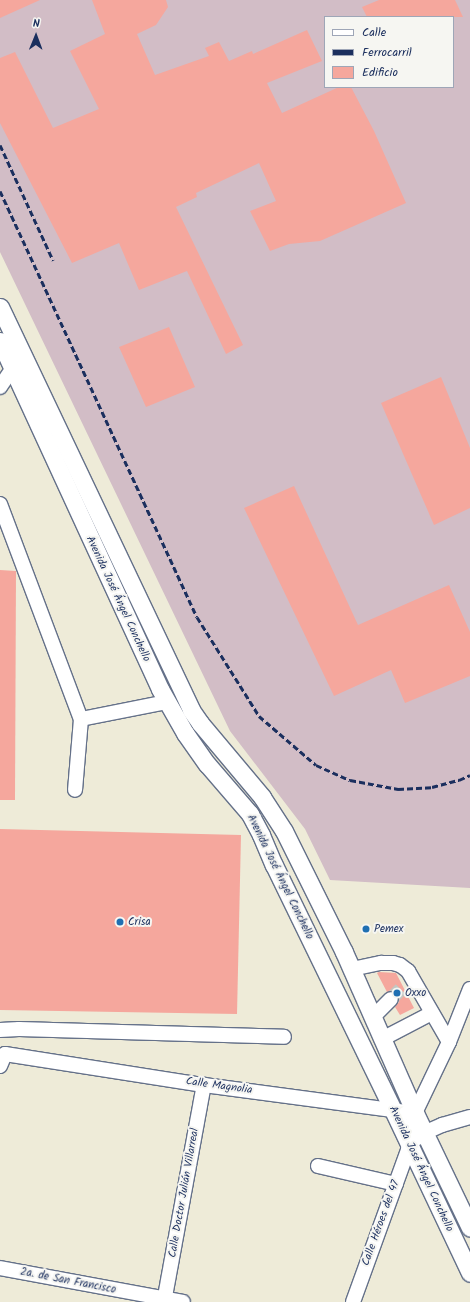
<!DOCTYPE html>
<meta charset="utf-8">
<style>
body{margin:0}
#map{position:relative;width:470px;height:1302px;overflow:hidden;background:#eeebd8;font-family:Kalam,sans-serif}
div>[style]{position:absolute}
.industrial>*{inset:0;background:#d2bdc6}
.building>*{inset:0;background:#f5a79d}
.minor-tunnel>*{height:14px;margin-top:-7px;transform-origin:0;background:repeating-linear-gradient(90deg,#c4c5c0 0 14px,transparent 0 21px)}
.roads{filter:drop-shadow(1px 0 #657189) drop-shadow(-1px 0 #657189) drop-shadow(0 1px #657189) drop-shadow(0 -1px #657189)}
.minor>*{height:14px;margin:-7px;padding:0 7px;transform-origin:7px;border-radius:7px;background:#fff}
.major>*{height:17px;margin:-8.5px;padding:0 8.5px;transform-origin:8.5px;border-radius:8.5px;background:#fff}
.rail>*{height:3px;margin-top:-1.5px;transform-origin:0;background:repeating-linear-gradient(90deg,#1b2f5e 0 6px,transparent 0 9px)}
.dots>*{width:11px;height:11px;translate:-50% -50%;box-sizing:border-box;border:2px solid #f6f6f2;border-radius:50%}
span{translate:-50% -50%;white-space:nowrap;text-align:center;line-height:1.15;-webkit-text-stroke:4px #f6f6f2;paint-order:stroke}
.street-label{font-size:11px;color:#1b2f5e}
.poi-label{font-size:11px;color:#1b2f5e}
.left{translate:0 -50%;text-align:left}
.legend{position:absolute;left:324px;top:16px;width:130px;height:72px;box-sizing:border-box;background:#f6f6f2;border:1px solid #9ea6b7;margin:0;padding:5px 7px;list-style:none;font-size:12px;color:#1b2f5e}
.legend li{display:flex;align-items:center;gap:8px;height:20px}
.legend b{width:20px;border:1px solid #9ea6b7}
.north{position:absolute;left:16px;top:16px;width:40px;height:40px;-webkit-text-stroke:3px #f6f6f2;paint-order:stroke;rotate:1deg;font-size:11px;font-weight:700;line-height:16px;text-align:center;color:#1b2f5e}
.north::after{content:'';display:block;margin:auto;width:14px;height:18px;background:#1b2f5e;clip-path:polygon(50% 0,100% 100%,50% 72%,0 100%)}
</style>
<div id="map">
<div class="industrial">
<div style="clip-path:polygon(evenodd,0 0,470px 0,470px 888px,330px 880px,305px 829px,230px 731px,0 252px,0 0,325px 17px,453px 17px,453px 87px,325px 87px,325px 17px)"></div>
</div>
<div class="building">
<div style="clip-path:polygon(0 0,40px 0,0 18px)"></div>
<div style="clip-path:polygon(92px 0,166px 0,168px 7px,156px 25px,137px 34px,155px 75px,209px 56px,205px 48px,219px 42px,229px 61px,252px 51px,253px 54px,307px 30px,322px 61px,267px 83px,282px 113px,339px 87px,351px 87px,374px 131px,406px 203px,320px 241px,289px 244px,270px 251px,250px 211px,276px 201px,259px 163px,196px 193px,197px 197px,176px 207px,243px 345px,226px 354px,187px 271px,139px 290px,119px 243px,72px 263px,0 123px,0 58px,15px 52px,53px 128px,99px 109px,70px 51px,105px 34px)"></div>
<div style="clip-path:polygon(379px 0,455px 0,463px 17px,367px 17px,362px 7px)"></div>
<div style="clip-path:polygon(169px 327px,195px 387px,146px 407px,119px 347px)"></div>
<div style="clip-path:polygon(441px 377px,470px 448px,470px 508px,434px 525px,381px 403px)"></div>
<div style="clip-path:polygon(294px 486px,358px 625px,449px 585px,470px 632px,470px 676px,405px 703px,391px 670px,334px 696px,244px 508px)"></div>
<div style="clip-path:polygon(0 570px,16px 571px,15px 800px,0 800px)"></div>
<div style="clip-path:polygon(0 829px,241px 835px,237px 1014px,0 1010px)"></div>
<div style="clip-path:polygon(379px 972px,396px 973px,414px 1008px,400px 1015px,395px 1007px,399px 1002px,399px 996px,394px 991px,387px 992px,377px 973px)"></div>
</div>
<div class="minor-tunnel">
<div style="left:391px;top:999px;width:17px;rotate:-45deg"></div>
</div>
<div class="roads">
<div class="minor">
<div style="left:0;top:387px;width:23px;rotate:-56deg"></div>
<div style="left:0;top:504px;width:230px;rotate:69.4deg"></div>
<div style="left:81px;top:719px;width:71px;rotate:94.8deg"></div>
<div style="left:81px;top:719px;width:88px;rotate:-11.2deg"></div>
<div style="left:352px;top:969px;width:30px;rotate:-12deg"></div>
<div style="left:381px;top:963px;width:12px"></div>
<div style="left:393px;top:963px;width:7px;rotate:16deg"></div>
<div style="left:400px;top:965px;width:10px;rotate:37deg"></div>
<div style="left:408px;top:971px;width:82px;rotate:60deg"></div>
<div style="left:373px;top:1017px;width:25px;rotate:-45deg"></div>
<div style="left:0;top:1030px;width:19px;rotate:-3deg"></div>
<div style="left:19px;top:1029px;width:265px;rotate:1.7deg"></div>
<div style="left:382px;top:1039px;width:56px;rotate:-27.5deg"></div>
<div style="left:0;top:1066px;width:13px;rotate:-67deg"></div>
<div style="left:5px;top:1054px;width:201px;rotate:8.9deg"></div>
<div style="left:204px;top:1085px;width:213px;rotate:7.6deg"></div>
<div style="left:416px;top:1139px;width:10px;rotate:-37deg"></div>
<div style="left:424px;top:1133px;width:20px;rotate:-24deg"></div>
<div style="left:442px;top:1125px;width:29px;rotate:-16deg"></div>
<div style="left:318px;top:1166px;width:80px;rotate:13deg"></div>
<div style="left:0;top:1268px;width:186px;rotate:10.5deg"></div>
<div style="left:164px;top:1302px;width:221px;rotate:-79.6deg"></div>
<div style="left:353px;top:1302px;width:162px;rotate:-70.1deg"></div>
<div style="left:408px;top:1150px;width:38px;rotate:-79deg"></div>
<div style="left:415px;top:1113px;width:79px;rotate:-64.4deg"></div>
<div style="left:449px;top:1042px;width:57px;rotate:-68.4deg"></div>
</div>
<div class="major">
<div style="left:0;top:307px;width:446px;rotate:64.6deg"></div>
<div style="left:191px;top:710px;width:16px;rotate:55deg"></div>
<div style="left:200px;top:723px;width:97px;rotate:50deg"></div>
<div style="left:262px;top:797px;width:40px;rotate:57.1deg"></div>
<div style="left:284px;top:831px;width:135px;rotate:63.6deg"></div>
<div style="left:344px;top:952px;width:176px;rotate:66.2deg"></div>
<div style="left:415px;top:1113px;width:127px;rotate:64.4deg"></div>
<div style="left:0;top:341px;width:383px;rotate:65.3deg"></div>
<div style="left:160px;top:689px;width:51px;rotate:60.4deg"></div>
<div style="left:185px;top:733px;width:38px;rotate:55deg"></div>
<div style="left:207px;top:764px;width:66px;rotate:49.3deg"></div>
<div style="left:250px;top:814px;width:24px;rotate:62deg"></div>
<div style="left:261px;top:835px;width:33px;rotate:67deg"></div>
<div style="left:274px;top:865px;width:272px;rotate:64.1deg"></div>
<div style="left:393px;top:1110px;width:180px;rotate:64.7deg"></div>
</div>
</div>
<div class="rail">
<div style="left:0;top:145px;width:127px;rotate:65.3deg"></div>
<div style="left:0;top:191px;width:469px;rotate:65.2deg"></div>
<div style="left:197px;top:617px;width:117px;rotate:57.9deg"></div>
<div style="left:259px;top:716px;width:75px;rotate:40.7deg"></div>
<div style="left:316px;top:765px;width:37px;rotate:24deg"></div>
<div style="left:350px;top:780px;width:49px;rotate:10.6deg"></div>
<div style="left:398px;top:789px;width:34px;rotate:-3deg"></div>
<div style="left:432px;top:787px;width:28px;rotate:-15deg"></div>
<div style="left:459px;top:780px;width:12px;rotate:-24deg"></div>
</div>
<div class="dots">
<div style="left:120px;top:922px;background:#1f6fb2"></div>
<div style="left:366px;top:929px;background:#1f6fb2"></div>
<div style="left:397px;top:993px;background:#1f6fb2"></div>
</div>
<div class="street-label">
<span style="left:118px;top:599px;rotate:65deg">Avenida José Ángel Conchello</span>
<span style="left:280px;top:877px;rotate:64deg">Avenida José Ángel Conchello</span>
<span style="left:219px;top:1086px;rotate:8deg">Calle Magnolia</span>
<span style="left:421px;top:1169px;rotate:65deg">Avenida José Ángel Conchello</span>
<span style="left:184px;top:1193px;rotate:-80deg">Calle Doctor Julián Villarreal</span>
<span style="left:381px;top:1223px;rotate:-70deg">Calle Héroes del 47</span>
<span style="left:68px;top:1281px;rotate:11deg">2a. de San Francisco</span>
</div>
<div class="poi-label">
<span class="left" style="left:128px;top:922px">Crisa</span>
<span class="left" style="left:374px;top:929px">Pemex</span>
<span class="left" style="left:405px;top:993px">Oxxo</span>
</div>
<ul class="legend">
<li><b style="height:5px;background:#fff"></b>Calle</li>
<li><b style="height:5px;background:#1b2f5e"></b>Ferrocarril</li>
<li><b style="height:11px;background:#f5a79d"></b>Edificio</li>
</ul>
<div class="north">N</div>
</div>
